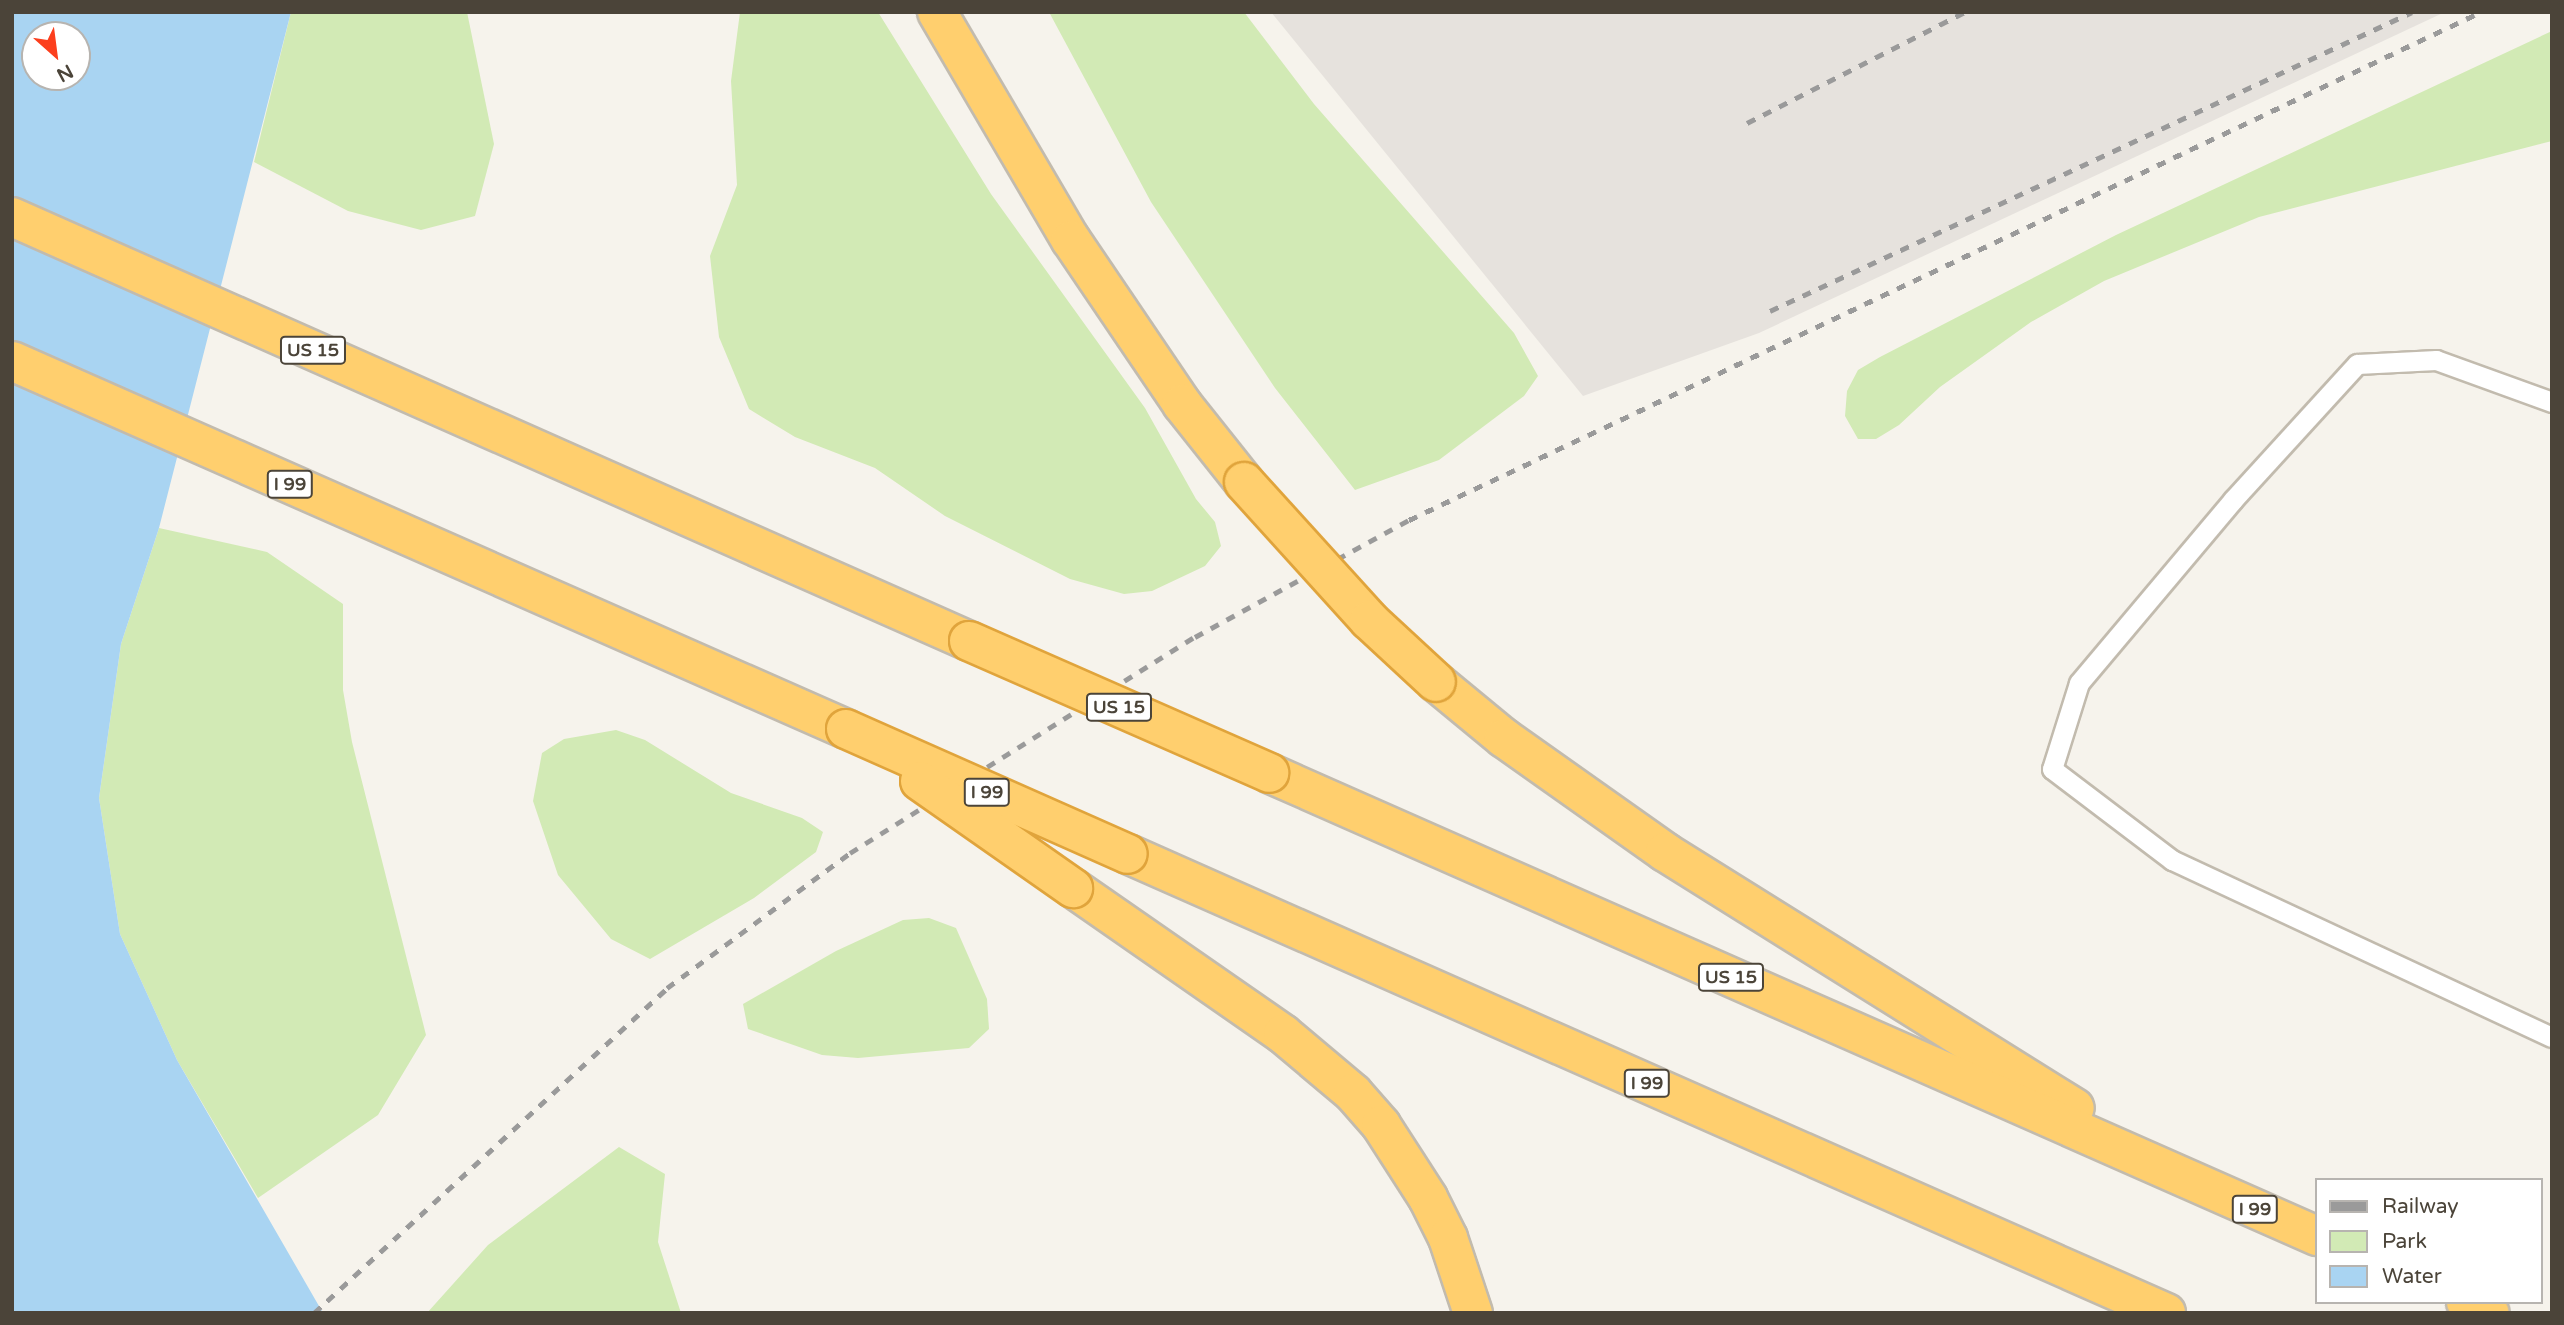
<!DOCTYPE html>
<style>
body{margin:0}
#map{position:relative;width:2564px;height:1325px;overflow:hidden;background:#f6f3ec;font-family:"Varela Round",sans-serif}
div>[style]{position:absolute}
.industrial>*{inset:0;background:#e6e2dd}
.green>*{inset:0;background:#d2eab5}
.water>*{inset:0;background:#a9d4f2}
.roads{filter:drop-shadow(2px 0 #c2bbae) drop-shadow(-2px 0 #c2bbae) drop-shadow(0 2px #c2bbae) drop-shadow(0 -2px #c2bbae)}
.lane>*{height:19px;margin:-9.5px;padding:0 9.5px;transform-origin:9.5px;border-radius:9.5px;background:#fff}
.highway>*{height:38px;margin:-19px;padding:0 19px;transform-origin:19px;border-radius:19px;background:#ffcf6e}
.rail>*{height:5px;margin-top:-2.5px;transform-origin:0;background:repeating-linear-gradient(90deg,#9a9a9a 0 9px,transparent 0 18px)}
.bridges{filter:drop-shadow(2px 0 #e0a43c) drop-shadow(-2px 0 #e0a43c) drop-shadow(0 2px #e0a43c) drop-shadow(0 -2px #e0a43c)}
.highway-bridge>*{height:38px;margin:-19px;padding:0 19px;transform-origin:19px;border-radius:19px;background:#ffcf6e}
span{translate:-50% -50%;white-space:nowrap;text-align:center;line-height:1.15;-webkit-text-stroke:7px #fff;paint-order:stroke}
.shield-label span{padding:2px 5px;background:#fff;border:2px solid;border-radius:5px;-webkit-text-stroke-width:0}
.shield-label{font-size:18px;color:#4b4439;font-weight:700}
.frame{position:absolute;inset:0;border:14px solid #4b4439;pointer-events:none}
.legend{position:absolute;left:2315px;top:1178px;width:228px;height:126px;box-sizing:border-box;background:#fff;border:2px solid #b7b4b0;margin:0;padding:9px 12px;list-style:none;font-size:21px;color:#4b4439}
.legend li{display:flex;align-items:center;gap:14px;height:35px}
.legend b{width:35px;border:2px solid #b7b4b0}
.north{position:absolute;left:21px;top:21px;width:70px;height:70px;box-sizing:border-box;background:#fff;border:2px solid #b7b4b0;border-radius:50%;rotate:152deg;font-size:19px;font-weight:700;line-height:28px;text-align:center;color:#4b4439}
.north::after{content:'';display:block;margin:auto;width:24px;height:32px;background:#fc3f1d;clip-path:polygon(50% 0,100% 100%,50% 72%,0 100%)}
</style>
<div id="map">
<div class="industrial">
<div style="clip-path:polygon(1271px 12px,2445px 12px,1759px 333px,1583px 396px)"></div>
</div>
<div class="green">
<div style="clip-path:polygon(291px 12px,467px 12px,494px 144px,475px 216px,421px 230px,348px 211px,254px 162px)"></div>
<div style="clip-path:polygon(740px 12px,878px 12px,991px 194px,1145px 408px,1196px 499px,1215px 522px,1221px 546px,1205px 566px,1152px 591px,1124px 594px,1070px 579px,945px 516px,875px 468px,795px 437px,749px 409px,719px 337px,710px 256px,737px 185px,731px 81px)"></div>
<div style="clip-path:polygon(1049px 12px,1244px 12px,1314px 104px,1514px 333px,1538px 376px,1524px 396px,1439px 460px,1355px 490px,1275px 388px,1151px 202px)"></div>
<div style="clip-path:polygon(2552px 31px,2552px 141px,2259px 217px,2104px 281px,2031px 322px,1940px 387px,1899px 425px,1876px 439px,1858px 439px,1845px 416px,1847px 391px,1858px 370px,1880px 357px,2116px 235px)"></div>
<div style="clip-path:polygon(159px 528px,267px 552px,343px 604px,343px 690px,352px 742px,426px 1035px,378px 1115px,258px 1198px,177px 1060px,120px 934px,99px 798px,121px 644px)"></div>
<div style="clip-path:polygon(616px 730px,645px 740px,731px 793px,802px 818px,823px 832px,816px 852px,754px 898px,650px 959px,611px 939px,558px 875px,533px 801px,542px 753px,564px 739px)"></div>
<div style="clip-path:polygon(929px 918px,956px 928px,987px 999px,989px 1029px,969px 1048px,858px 1058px,822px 1055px,748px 1029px,743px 1004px,836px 951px,903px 920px)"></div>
<div style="clip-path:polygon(619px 1147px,665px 1174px,658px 1242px,681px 1313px,427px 1313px,488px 1245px)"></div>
</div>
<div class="water">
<div style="clip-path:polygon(evenodd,12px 12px,291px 12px,159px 528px,121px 644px,99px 798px,120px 934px,177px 1060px,323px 1313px,12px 1313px,12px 12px,35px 35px,77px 35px,77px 77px,35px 77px,35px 35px)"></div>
</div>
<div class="roads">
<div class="lane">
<div style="left:2552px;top:402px;width:123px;rotate:-160.1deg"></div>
<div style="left:2436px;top:360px;width:79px;rotate:177.1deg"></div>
<div style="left:2357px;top:364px;width:184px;rotate:132.4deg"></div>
<div style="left:2233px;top:500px;width:239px;rotate:130.1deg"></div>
<div style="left:2079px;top:683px;width:90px;rotate:107.4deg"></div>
<div style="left:2052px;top:769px;width:151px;rotate:37.2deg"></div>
<div style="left:2172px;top:860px;width:419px;rotate:25deg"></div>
</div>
<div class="highway">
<div style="left:937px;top:12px;width:264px;rotate:59.6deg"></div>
<div style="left:1071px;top:240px;width:198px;rotate:55.9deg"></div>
<div style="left:1182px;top:404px;width:100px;rotate:51.5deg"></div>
<div style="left:12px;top:217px;width:1047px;rotate:23.9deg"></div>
<div style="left:12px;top:361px;width:912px;rotate:23.81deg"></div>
<div style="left:1436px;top:682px;width:88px;rotate:39.5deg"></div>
<div style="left:1504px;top:738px;width:197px;rotate:35.3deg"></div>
<div style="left:1665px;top:852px;width:483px;rotate:32deg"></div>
<div style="left:1269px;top:773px;width:1146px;rotate:23.84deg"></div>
<div style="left:1128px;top:854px;width:1135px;rotate:23.85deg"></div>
<div style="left:1073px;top:888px;width:256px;rotate:34.8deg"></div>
<div style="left:1283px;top:1034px;width:92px;rotate:40.1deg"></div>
<div style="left:1353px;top:1093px;width:43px;rotate:48.8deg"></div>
<div style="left:1381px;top:1125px;width:87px;rotate:57.2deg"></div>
<div style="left:1428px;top:1198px;width:45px;rotate:63.4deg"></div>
<div style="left:1448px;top:1238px;width:79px;rotate:71.6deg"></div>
<div style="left:2466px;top:1302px;width:26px;rotate:25deg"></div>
</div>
</div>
<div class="rail">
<div style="left:1747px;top:123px;width:245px;rotate:-27deg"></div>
<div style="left:1770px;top:311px;width:708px;rotate:-24.97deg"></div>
<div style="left:314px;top:1313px;width:480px;rotate:-42.6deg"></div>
<div style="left:667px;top:988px;width:227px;rotate:-36.4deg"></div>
<div style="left:850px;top:853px;width:407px;rotate:-32.1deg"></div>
<div style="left:1195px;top:637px;width:244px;rotate:-28.7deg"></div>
<div style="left:1409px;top:520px;width:1186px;rotate:-25.36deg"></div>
</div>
<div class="bridges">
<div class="highway-bridge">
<div style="left:1244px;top:482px;width:186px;rotate:47.8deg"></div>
<div style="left:1369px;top:620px;width:91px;rotate:42.8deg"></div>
<div style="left:969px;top:641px;width:328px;rotate:23.7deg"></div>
<div style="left:846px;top:729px;width:308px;rotate:23.9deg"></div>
<div style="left:920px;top:781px;width:187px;rotate:35deg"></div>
</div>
</div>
<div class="shield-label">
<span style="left:313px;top:350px">US 15</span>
<span style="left:290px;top:484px">I 99</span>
<span style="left:1119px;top:707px">US 15</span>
<span style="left:987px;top:792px">I 99</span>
<span style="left:1731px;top:977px">US 15</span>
<span style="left:1647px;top:1083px">I 99</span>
<span style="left:2255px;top:1209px">I 99</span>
</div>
<div class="frame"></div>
<ul class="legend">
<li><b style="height:9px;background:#9a9a9a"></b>Railway</li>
<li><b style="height:19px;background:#d2eab5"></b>Park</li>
<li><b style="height:19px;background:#a9d4f2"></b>Water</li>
</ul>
<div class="north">N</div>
</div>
